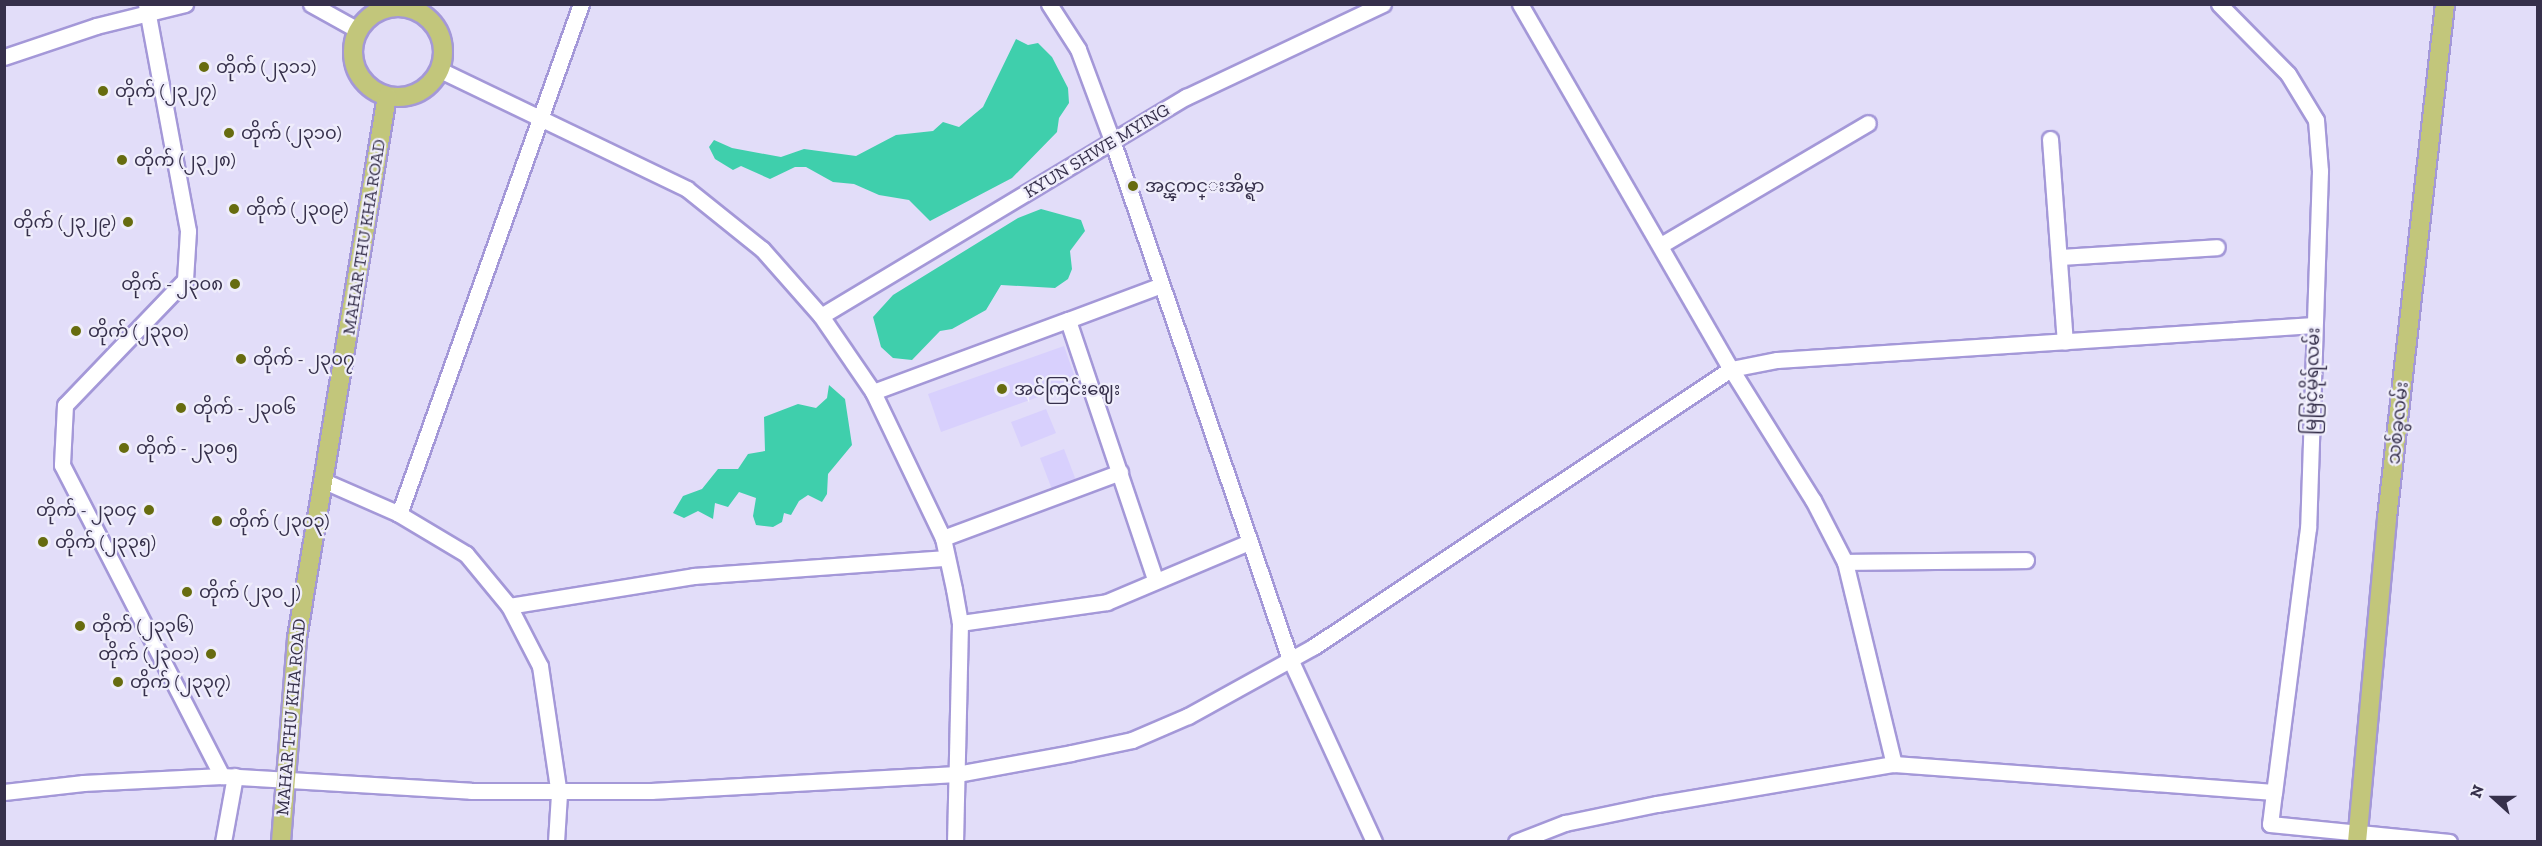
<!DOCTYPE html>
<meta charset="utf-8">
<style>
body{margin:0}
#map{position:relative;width:2542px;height:846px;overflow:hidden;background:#e2ddf9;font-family:"Zilla Slab","Noto Sans Myanmar",serif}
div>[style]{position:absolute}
.built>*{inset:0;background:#d8d0fd}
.water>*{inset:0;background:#3fcfac}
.roads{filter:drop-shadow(2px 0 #a498d8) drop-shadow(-2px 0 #a498d8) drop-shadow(0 2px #a498d8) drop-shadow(0 -2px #a498d8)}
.minor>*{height:15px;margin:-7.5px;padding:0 7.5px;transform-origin:7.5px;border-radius:7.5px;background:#fff}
.major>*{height:18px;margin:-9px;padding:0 9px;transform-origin:9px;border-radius:9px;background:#c2c67b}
.major>.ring{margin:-9px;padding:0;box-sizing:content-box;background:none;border:18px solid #c2c67b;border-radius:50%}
.dots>*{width:16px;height:16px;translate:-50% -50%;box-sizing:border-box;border:3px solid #efedfb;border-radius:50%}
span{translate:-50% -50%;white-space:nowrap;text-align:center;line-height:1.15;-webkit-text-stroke:4.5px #efedfb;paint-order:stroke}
.poi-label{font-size:18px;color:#36304b}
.left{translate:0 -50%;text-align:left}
.right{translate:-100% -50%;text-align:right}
.street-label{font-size:18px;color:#36304b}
.frame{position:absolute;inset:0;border:6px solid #36304b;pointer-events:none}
.north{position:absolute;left:2464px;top:768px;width:60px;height:60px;-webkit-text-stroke:4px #efedfb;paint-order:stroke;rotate:291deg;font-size:16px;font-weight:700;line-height:24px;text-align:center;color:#36304b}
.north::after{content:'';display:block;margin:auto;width:21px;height:27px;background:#36304b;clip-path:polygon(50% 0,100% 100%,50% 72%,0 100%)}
</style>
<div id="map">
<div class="built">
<div style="clip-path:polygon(1064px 346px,1077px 383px,941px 432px,928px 394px)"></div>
<div style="clip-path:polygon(1046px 409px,1056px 433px,1021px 447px,1011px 422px)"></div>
<div style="clip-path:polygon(1064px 449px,1077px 483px,1053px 492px,1040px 458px)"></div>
</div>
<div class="water">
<div style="clip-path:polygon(1016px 39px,1028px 45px,1038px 43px,1052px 57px,1068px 88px,1069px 103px,1059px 118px,1057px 132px,1012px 178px,930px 221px,909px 200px,879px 195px,854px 184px,833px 182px,806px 167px,795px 167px,770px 179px,741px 166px,733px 170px,715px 159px,709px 147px,714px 140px,732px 148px,781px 157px,804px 149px,856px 156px,896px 135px,933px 131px,943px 122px,959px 127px,983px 107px)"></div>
<div style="clip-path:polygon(1041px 209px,1081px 220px,1085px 231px,1070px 251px,1072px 269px,1068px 279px,1055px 288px,1001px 285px,986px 310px,952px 329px,940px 331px,912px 360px,893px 358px,881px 347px,873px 317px,893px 295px,1018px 218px)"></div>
<div style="clip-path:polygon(829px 385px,845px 399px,852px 445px,828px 474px,827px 494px,822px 502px,808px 495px,799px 501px,791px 515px,784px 513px,782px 522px,773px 527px,756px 525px,753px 516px,756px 498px,739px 492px,728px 507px,715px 503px,713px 519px,698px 511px,684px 518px,673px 513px,683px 496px,702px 489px,718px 469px,738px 469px,748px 454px,765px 451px,764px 417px,798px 404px,816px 408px,827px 398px)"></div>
</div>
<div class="roads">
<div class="minor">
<div style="left:146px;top:4px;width:231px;rotate:79.5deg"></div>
<div style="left:188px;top:231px;width:49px;rotate:93.5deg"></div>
<div style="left:185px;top:280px;width:173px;rotate:133.8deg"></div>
<div style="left:65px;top:405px;width:60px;rotate:92.9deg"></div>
<div style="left:62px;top:465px;width:350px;rotate:62.8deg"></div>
<div style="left:311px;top:4px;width:54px;rotate:29deg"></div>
<div style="left:1049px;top:4px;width:54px;rotate:57.2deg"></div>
<div style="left:1078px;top:49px;width:100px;rotate:69.6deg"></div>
<div style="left:1113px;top:143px;width:546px;rotate:71.07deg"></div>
<div style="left:1290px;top:659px;width:201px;rotate:65.3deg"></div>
<div style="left:1520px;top:4px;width:422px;rotate:60deg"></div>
<div style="left:1731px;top:369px;width:155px;rotate:58deg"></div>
<div style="left:1813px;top:500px;width:70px;rotate:62.7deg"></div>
<div style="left:1845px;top:562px;width:208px;rotate:76.4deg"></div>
<div style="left:2219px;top:4px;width:98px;rotate:45.4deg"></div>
<div style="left:2288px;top:74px;width:54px;rotate:58.7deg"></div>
<div style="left:2316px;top:120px;width:51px;rotate:85.5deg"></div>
<div style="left:2320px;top:171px;width:357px;rotate:91.9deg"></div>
<div style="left:2308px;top:528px;width:266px;rotate:97.3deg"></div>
<div style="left:4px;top:57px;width:97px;rotate:-18.6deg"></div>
<div style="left:96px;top:26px;width:92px;rotate:-13.9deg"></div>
<div style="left:440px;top:70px;width:274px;rotate:25.7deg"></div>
<div style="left:687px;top:189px;width:96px;rotate:38.7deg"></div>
<div style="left:762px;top:249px;width:89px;rotate:48.6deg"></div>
<div style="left:821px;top:316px;width:92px;rotate:55.6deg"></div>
<div style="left:873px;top:392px;width:162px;rotate:64.4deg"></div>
<div style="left:943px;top:538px;width:52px;rotate:77.8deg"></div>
<div style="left:954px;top:589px;width:35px;rotate:80deg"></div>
<div style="left:960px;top:623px;width:219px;rotate:91.3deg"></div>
<div style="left:2050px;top:139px;width:203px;rotate:85.8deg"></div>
<div style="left:1661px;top:245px;width:240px;rotate:-30.5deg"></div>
<div style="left:2060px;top:257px;width:157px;rotate:-3.6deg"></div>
<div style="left:821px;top:316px;width:426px;rotate:-31deg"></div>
<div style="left:1186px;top:97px;width:218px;rotate:-25.3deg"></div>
<div style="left:873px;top:392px;width:208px;rotate:-20.3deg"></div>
<div style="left:324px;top:481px;width:82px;rotate:23.7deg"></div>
<div style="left:399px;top:514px;width:78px;rotate:30.8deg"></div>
<div style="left:466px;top:554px;width:67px;rotate:50.4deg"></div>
<div style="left:509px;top:606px;width:68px;rotate:62.7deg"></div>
<div style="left:540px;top:666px;width:129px;rotate:81.6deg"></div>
<div style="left:559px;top:794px;width:48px;rotate:93.6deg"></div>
<div style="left:399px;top:514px;width:542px;rotate:-70.36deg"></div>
<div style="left:943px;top:538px;width:189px;rotate:-20.4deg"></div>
<div style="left:1845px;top:562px;width:181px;rotate:-0.6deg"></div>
<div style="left:1155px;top:579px;width:273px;rotate:-108.6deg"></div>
<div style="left:1068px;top:320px;width:97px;rotate:-20.5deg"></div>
<div style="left:509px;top:606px;width:187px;rotate:-9.2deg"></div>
<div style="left:694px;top:576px;width:253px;rotate:-4.1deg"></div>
<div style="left:960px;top:623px;width:148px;rotate:-8.1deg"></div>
<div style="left:1107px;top:602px;width:154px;rotate:-22.9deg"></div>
<div style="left:4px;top:792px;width:80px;rotate:-6.5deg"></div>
<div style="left:83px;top:783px;width:139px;rotate:-2.9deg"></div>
<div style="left:222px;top:776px;width:249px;rotate:3.4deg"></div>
<div style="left:471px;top:791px;width:180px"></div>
<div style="left:651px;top:791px;width:306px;rotate:-3.2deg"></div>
<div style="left:957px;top:774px;width:116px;rotate:-10.4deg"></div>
<div style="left:1071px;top:753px;width:62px;rotate:-12deg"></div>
<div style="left:1132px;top:740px;width:61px;rotate:-23.2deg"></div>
<div style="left:1188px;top:716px;width:143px;rotate:-28.9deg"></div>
<div style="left:1313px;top:647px;width:502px;rotate:-33.63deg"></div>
<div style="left:1731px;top:369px;width:47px;rotate:-11.1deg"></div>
<div style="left:1777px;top:360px;width:538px;rotate:-3.73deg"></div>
<div style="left:223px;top:842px;width:67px;rotate:-79.7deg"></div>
<div style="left:1516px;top:842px;width:53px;rotate:-21.2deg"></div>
<div style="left:1565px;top:823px;width:94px;rotate:-11.7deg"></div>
<div style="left:1657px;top:804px;width:240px;rotate:-9.6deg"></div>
<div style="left:1894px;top:764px;width:381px;rotate:4.2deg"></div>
<div style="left:2274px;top:792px;width:32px;rotate:97deg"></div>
<div style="left:2270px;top:824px;width:180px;rotate:5.7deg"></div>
</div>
<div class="major">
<div class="ring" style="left:353px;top:7px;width:72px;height:72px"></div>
<div style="left:281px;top:842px;width:205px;rotate:-85.5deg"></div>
<div style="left:297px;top:638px;width:549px;rotate:-80.57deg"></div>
<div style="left:2357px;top:842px;width:325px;rotate:-84.7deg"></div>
<div style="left:2387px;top:518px;width:517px;rotate:-83.56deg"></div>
</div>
</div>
<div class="dots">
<div style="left:204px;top:67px;background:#676c0f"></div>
<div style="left:103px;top:91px;background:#676c0f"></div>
<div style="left:229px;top:133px;background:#676c0f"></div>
<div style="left:122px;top:160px;background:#676c0f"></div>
<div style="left:1133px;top:186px;background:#676c0f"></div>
<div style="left:234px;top:209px;background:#676c0f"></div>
<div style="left:128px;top:222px;background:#676c0f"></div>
<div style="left:235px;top:284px;background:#676c0f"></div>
<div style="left:76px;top:331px;background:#676c0f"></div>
<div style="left:241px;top:359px;background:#676c0f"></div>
<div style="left:1002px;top:389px;background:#676c0f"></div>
<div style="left:181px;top:408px;background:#676c0f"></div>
<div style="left:124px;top:448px;background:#676c0f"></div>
<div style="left:149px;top:510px;background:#676c0f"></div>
<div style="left:217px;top:521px;background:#676c0f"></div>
<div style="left:43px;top:542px;background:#676c0f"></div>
<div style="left:187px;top:592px;background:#676c0f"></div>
<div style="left:80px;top:626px;background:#676c0f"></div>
<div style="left:211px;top:654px;background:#676c0f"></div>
<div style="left:118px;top:682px;background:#676c0f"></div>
</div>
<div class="poi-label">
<span class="left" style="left:216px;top:67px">တိုက် (၂၃၁၁)</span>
<span class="left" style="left:115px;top:91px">တိုက် (၂၃၂၇)</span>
<span class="left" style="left:241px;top:133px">တိုက် (၂၃၁၀)</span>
<span class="left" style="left:134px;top:160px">တိုက် (၂၃၂၈)</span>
<span class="left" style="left:1145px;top:186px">အင္ၾကင္းအိမ္ရာ</span>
<span class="left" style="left:246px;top:209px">တိုက် (၂၃၀၉)</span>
<span class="right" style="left:116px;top:222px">တိုက် (၂၃၂၉)</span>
<span class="right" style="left:223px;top:284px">တိုက် - ၂၃၀၈</span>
<span class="left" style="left:88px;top:331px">တိုက် (၂၃၃၀)</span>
<span class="left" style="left:253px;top:359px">တိုက် - ၂၃၀၇</span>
<span class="left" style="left:1014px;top:389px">အင်ကြင်းဈေး</span>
<span class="left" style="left:193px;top:408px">တိုက် - ၂၃၀၆</span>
<span class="left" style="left:136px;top:448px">တိုက် - ၂၃၀၅</span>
<span class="right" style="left:137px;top:510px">တိုက် - ၂၃၀၄</span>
<span class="left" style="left:229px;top:521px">တိုက် (၂၃၀၃)</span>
<span class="left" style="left:55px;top:542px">တိုက် (၂၃၃၅)</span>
<span class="left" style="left:199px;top:592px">တိုက် (၂၃၀၂)</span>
<span class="left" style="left:92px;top:626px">တိုက် (၂၃၃၆)</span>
<span class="right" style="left:199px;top:654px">တိုက် (၂၃၀၁)</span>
<span class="left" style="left:130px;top:682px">တိုက် (၂၃၃၇)</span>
</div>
<div class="street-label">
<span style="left:1097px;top:151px;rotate:-31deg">KYUN SHWE MYING</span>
<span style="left:364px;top:237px;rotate:-81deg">MAHAR THU KHA ROAD</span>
<span style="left:2312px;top:381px;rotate:-88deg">မြမြင့်မိုရ်လမ်း</span>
<span style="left:2398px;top:423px;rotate:-84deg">သစ်ခွလမ်း</span>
<span style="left:291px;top:717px;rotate:-85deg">MAHAR THU KHA ROAD</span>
</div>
<div class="frame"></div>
<div class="north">N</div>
</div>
